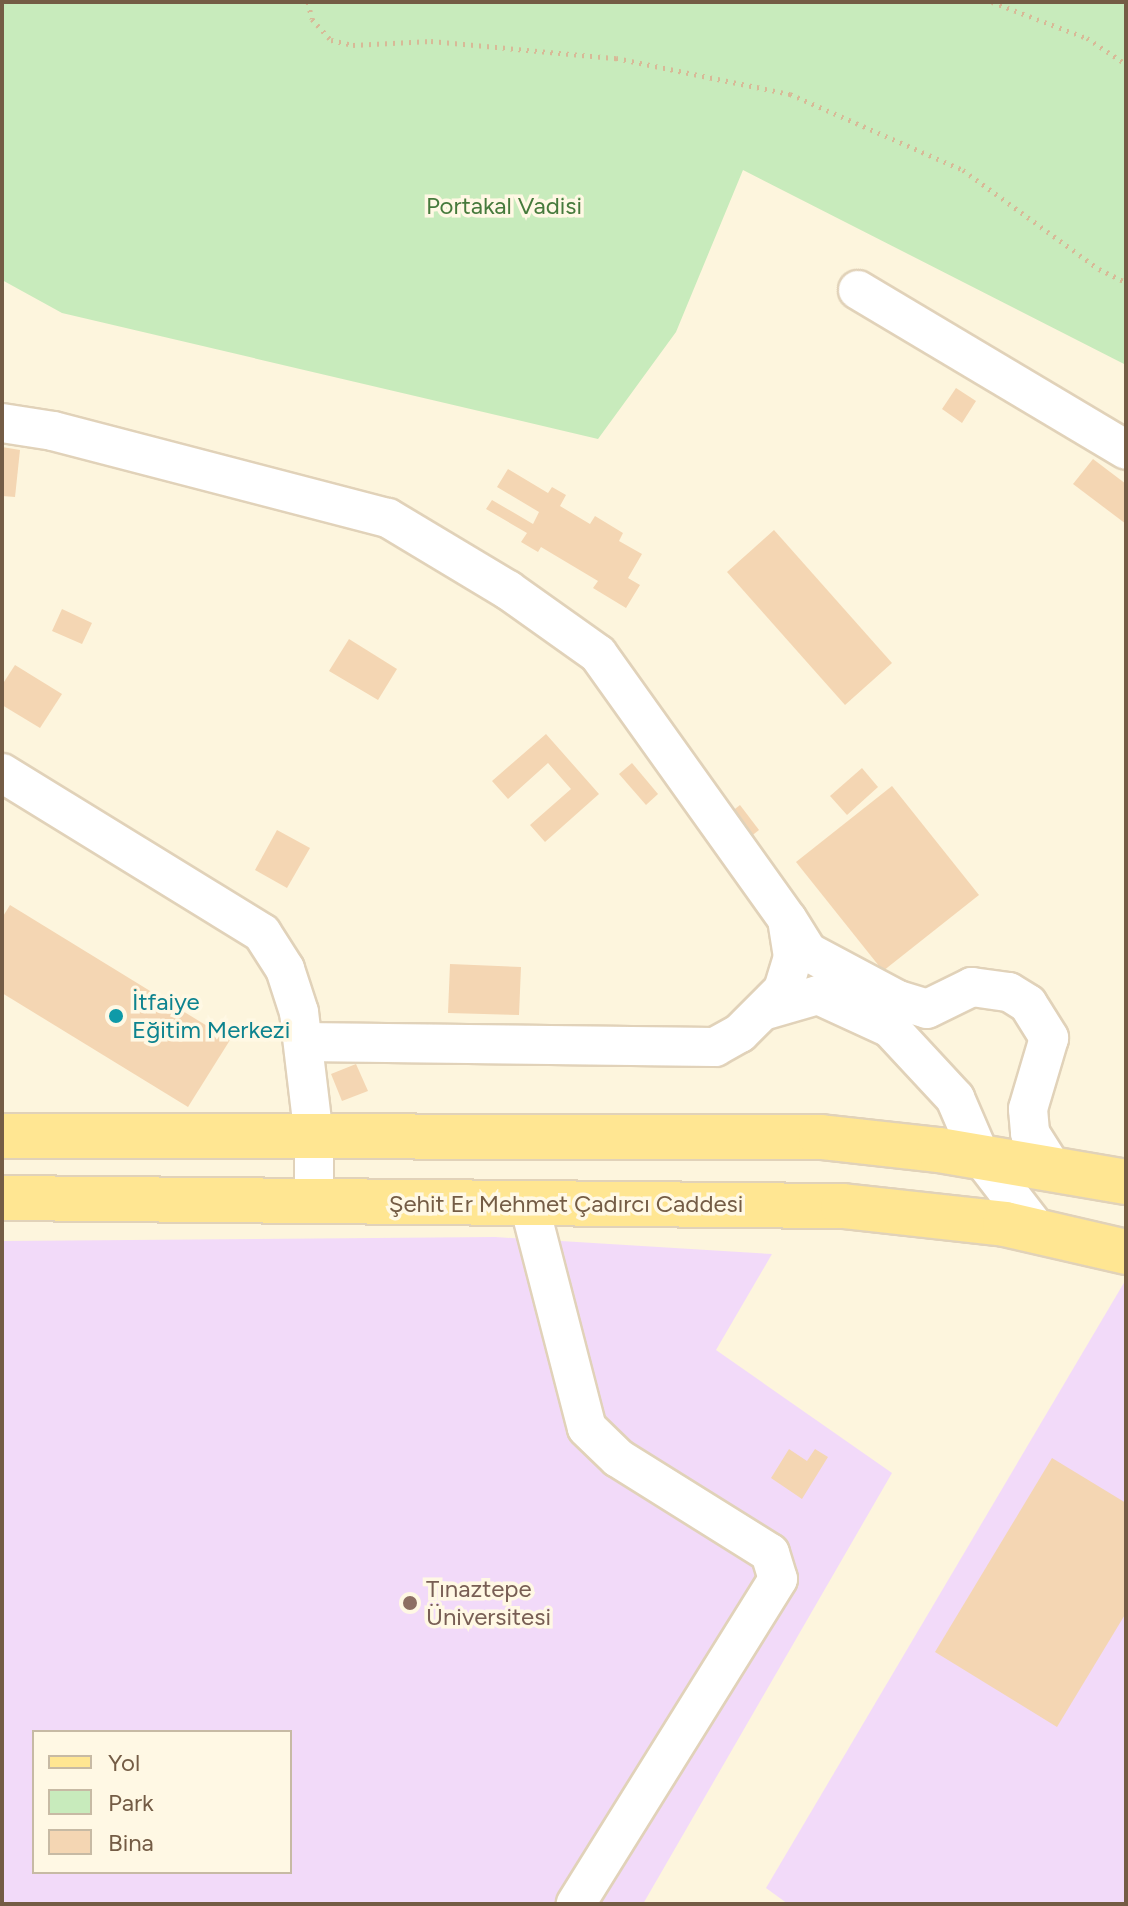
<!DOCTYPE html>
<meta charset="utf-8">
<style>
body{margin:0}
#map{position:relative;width:1128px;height:1906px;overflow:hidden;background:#fdf5dd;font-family:Figtree,sans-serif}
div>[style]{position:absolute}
.education>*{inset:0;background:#f2daf9}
.green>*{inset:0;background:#c8ebbc}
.building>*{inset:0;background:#f4d6b3}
.path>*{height:5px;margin-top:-2.5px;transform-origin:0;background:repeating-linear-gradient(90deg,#d8b997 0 2px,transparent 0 8px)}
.roads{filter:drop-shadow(2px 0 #e1d2b9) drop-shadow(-2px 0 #e1d2b9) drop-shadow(0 2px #e1d2b9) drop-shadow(0 -2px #e1d2b9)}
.minor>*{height:38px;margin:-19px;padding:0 19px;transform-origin:19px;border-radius:19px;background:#fff}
.major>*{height:44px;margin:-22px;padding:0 22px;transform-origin:22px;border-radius:22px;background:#ffe692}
.dots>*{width:22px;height:22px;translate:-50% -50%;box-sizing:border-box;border:4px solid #fff8e4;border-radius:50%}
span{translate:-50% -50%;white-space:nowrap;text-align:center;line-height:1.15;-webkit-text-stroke:7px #fff8e4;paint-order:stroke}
.park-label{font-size:24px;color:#467a3c}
.culture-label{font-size:24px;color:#0d838f}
.left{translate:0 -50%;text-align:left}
.street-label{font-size:24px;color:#745c45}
.education-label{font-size:24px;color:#785e54}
.frame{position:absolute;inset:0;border:4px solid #745c45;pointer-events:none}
.legend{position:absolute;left:32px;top:1730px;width:260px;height:144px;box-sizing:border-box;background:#fff8e4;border:2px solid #c7baa4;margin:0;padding:10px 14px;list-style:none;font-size:24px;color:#745c45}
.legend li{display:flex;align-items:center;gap:16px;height:40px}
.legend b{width:40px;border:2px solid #c7baa4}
</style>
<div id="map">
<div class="education">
<div style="clip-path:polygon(evenodd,495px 1237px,772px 1254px,716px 1350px,892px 1473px,643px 1904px,2px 1904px,2px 1241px,495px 1237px,34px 1732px,290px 1732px,290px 1872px,34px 1872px,34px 1732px)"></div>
<div style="clip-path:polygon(1125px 1281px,1126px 1904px,788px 1904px,766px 1888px)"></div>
</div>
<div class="green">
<div style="clip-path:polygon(2px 2px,1126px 2px,1126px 365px,743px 170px,676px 332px,598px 439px,62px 313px,2px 280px)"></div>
</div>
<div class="building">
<div style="clip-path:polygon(956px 388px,976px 401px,962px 423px,942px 409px)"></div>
<div style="clip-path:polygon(2px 447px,20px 450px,15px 497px,2px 496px)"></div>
<div style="clip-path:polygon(1093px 459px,1126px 484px,1126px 524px,1073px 484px)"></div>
<div style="clip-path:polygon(508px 469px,548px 493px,552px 487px,566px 495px,560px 506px,590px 524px,595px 516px,623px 533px,619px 541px,642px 554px,628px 578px,640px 585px,626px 608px,593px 588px,598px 581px,541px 547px,538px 552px,521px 542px,527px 533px,486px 509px,492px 500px,533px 524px,539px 512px,497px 487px)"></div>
<div style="clip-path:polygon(774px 530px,892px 663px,845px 705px,727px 572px)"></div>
<div style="clip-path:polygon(62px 609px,92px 623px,82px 644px,52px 631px)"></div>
<div style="clip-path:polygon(349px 639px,397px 669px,378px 700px,329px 671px)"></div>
<div style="clip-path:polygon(15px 665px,62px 694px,40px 728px,2px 705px,2px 685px)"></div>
<div style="clip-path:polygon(546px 734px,599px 794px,545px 842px,530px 825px,571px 789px,548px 763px,508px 799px,492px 781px)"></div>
<div style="clip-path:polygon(632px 763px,658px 794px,646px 805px,619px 774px)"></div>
<div style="clip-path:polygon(862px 768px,878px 787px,847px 815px,830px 796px)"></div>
<div style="clip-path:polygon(892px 786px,979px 895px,883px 971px,796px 862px)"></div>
<div style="clip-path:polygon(740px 805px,759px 830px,745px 841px,726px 816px)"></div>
<div style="clip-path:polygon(277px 830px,310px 848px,287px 888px,255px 870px)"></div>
<div style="clip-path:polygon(10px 905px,230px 1040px,188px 1107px,2px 993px,2px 918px)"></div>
<div style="clip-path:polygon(450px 964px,521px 967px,519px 1015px,448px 1013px)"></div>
<div style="clip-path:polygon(356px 1064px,368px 1091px,342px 1101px,331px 1074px)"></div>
<div style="clip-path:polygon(789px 1449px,807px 1461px,815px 1449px,828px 1457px,802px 1499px,771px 1478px)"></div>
<div style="clip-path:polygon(1052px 1458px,1126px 1503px,1126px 1613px,1057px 1727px,935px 1652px)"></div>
</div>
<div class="path">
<div style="left:308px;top:2px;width:17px;rotate:77deg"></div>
<div style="left:312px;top:19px;width:28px;rotate:48deg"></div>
<div style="left:331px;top:40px;width:23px;rotate:13deg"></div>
<div style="left:353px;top:45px;width:78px;rotate:-2.9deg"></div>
<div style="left:431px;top:41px;width:186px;rotate:5.3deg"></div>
<div style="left:616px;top:58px;width:178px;rotate:11.7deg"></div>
<div style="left:790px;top:94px;width:189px;rotate:23.7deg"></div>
<div style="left:963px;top:170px;width:168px;rotate:36.1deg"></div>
<div style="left:1099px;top:269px;width:30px;rotate:26deg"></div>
<div style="left:992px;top:2px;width:102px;rotate:20.8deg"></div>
<div style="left:1087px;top:38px;width:47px;rotate:33.7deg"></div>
</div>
<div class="roads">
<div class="minor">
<div style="left:858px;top:290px;width:312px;rotate:30.8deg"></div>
<div style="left:2px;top:423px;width:52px;rotate:8.9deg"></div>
<div style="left:53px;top:431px;width:346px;rotate:14.6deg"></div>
<div style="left:388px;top:518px;width:140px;rotate:31deg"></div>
<div style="left:508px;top:590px;width:110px;rotate:35.4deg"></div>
<div style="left:598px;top:654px;width:325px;rotate:54.5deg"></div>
<div style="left:787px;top:919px;width:38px;rotate:81deg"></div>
<div style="left:793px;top:957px;width:34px;rotate:107deg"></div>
<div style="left:783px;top:990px;width:61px;rotate:135deg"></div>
<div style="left:740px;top:1033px;width:29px;rotate:151deg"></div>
<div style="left:715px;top:1047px;width:412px;rotate:-179.3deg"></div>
<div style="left:2px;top:773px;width:305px;rotate:31.6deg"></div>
<div style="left:262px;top:933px;width:43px;rotate:57.4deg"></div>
<div style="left:285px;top:969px;width:45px;rotate:72deg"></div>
<div style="left:299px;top:1012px;width:126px;rotate:83.2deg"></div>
<div style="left:314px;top:1137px;width:65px;rotate:90deg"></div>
<div style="left:788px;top:920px;width:38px;rotate:58deg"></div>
<div style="left:808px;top:952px;width:102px;rotate:28.1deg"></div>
<div style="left:898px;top:1000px;width:30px;rotate:17deg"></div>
<div style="left:927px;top:1009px;width:50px;rotate:-26.1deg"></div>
<div style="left:972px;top:987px;width:37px;rotate:8deg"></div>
<div style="left:1009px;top:992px;width:22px;rotate:32deg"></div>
<div style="left:1028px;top:1004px;width:40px;rotate:58deg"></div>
<div style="left:1049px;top:1038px;width:74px;rotate:106.5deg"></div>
<div style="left:1028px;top:1109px;width:24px;rotate:85deg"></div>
<div style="left:1030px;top:1133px;width:41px;rotate:57.8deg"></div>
<div style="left:766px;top:1010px;width:54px;rotate:-16.1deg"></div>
<div style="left:818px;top:995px;width:79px;rotate:24.6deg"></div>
<div style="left:890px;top:1028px;width:96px;rotate:47.1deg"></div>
<div style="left:955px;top:1098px;width:63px;rotate:66.7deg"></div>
<div style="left:980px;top:1156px;width:93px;rotate:52.4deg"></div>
<div style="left:529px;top:1204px;width:231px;rotate:75.5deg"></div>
<div style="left:587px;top:1428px;width:43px;rotate:44.1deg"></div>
<div style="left:618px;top:1458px;width:179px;rotate:32deg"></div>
<div style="left:770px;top:1553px;width:27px;rotate:73deg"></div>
<div style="left:778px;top:1579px;width:383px;rotate:121.9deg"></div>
</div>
<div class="major">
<div style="left:2px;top:1136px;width:819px;rotate:0.07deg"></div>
<div style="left:821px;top:1137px;width:119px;rotate:6.3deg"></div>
<div style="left:939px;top:1150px;width:190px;rotate:9.7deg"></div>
<div style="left:2px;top:1198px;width:841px;rotate:0.55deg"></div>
<div style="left:843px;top:1206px;width:163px;rotate:6.3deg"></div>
<div style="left:1005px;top:1224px;width:124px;rotate:13deg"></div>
</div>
</div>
<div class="dots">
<div style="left:116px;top:1016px;background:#0f9aa8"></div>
<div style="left:410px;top:1603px;background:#8d6e63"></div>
</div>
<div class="park-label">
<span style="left:504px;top:206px">Portakal Vadisi</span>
</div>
<div class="culture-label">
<span class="left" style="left:132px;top:1016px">İtfaiye<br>Eğitim Merkezi</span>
</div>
<div class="street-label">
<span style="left:566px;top:1204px">Şehit Er Mehmet Çadırcı Caddesi</span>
</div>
<div class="education-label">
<span class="left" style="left:426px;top:1603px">Tınaztepe<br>Üniversitesi</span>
</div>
<div class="frame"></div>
<ul class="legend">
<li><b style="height:10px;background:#ffe692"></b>Yol</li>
<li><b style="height:22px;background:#c8ebbc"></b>Park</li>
<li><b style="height:22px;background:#f4d6b3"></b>Bina</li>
</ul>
</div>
